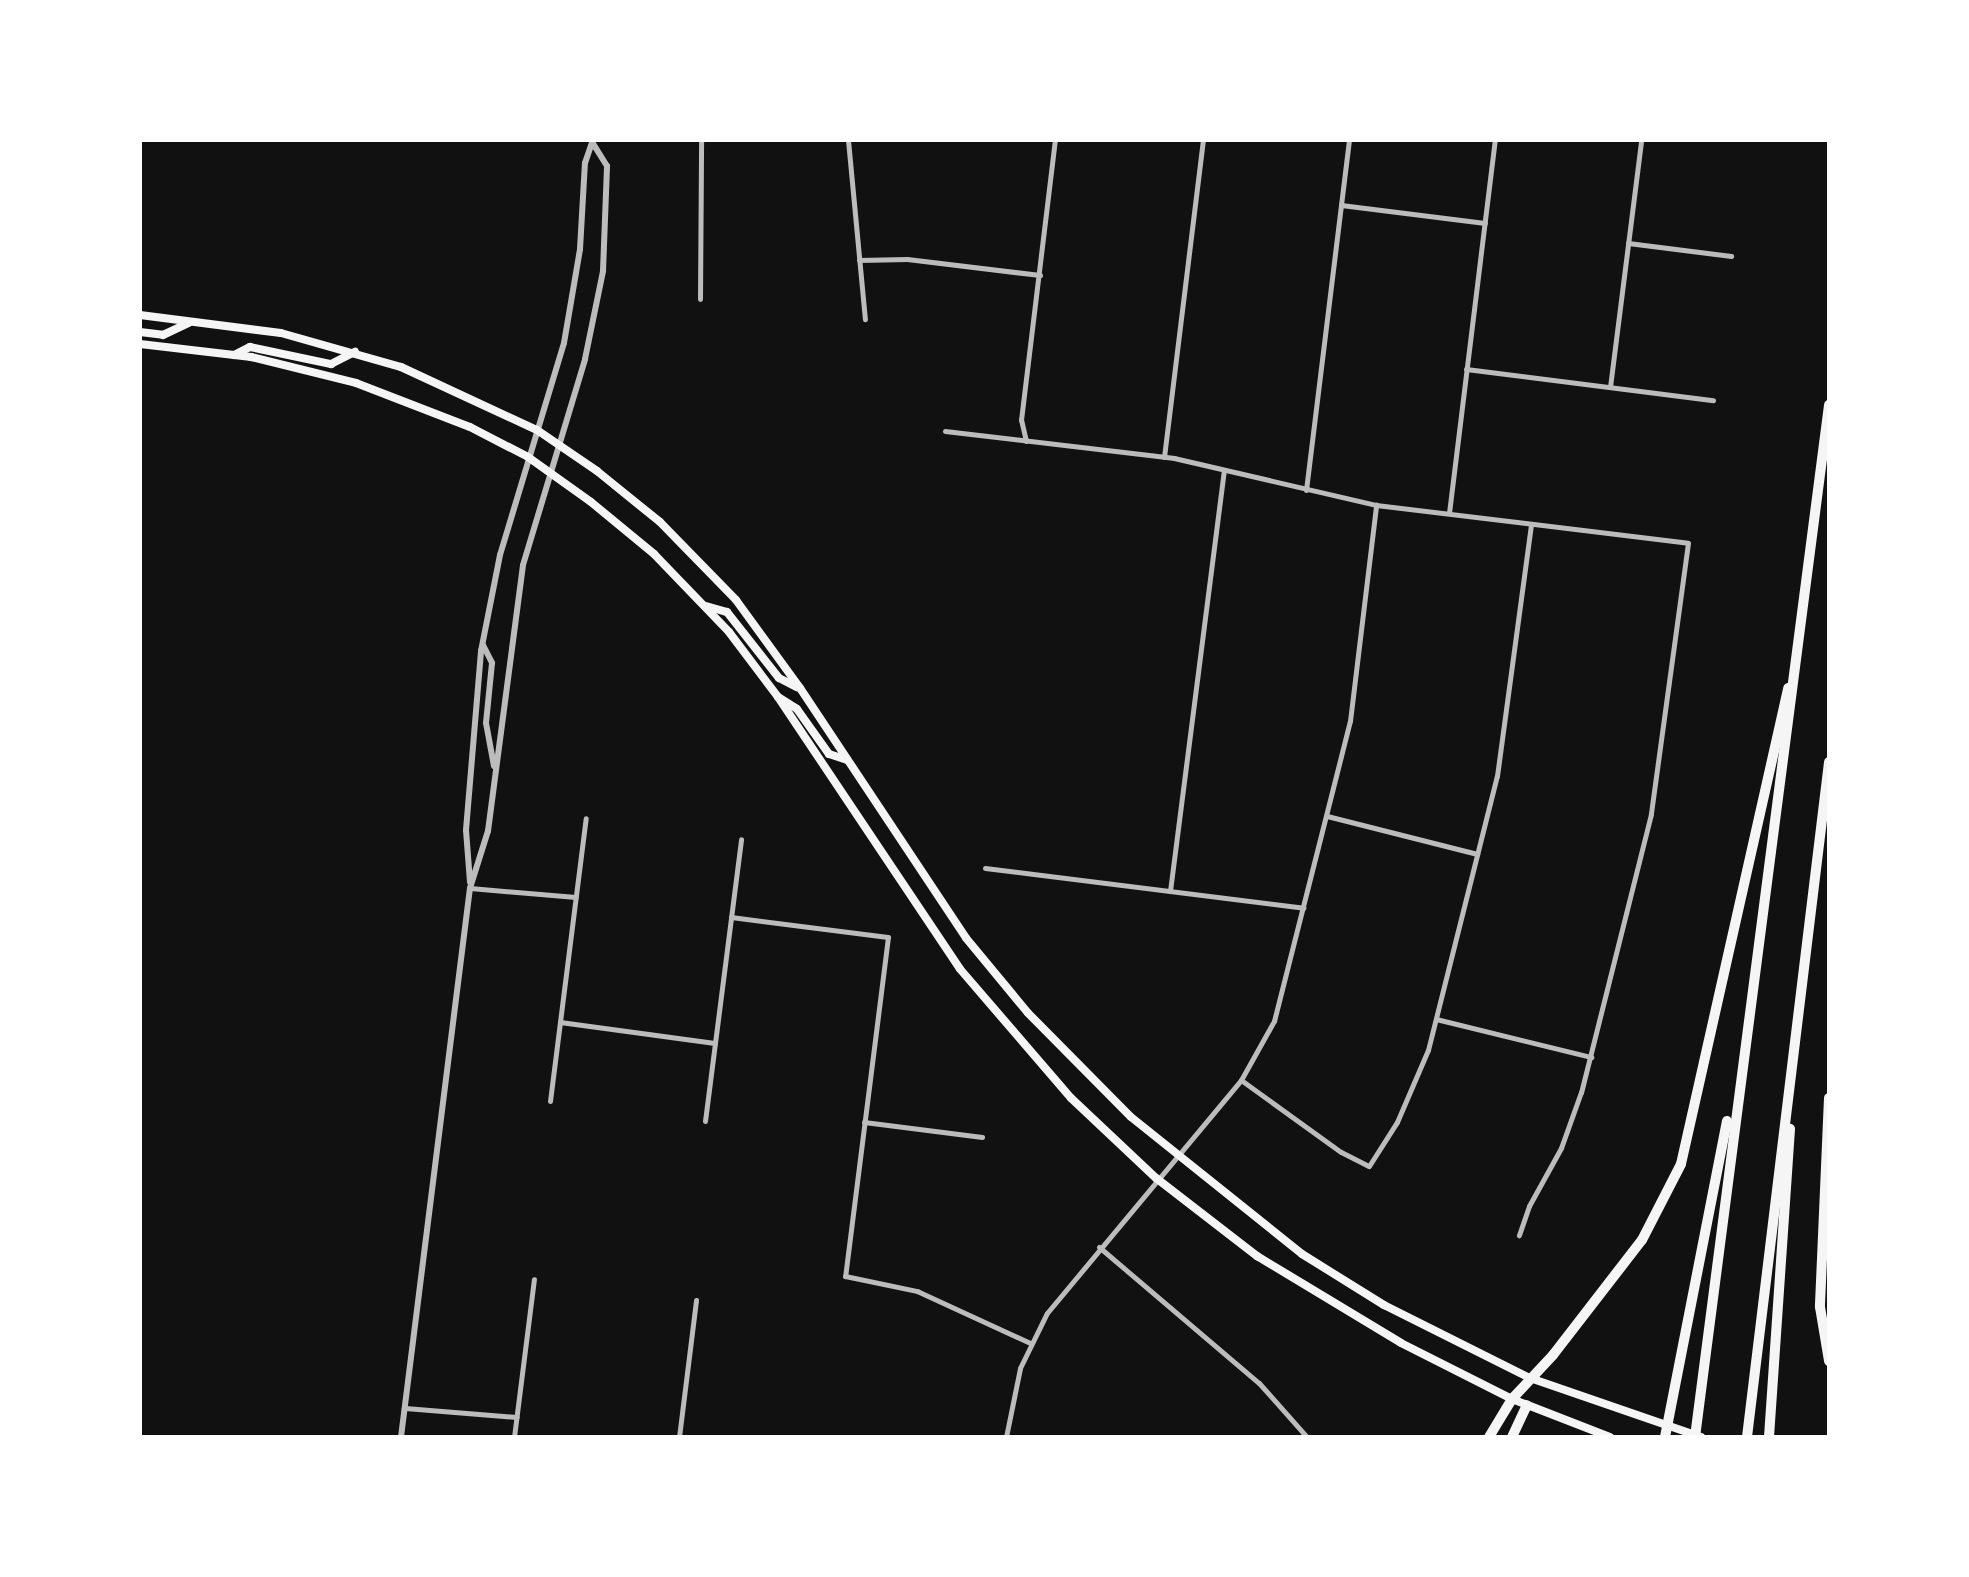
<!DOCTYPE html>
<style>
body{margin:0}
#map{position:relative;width:1969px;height:1577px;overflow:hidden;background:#111;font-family:Figtree,sans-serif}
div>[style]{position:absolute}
.minor>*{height:5px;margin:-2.5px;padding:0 2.5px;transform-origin:2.5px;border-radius:2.5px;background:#bcbcbc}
.tertiary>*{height:6px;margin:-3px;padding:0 3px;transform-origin:3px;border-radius:3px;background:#bcbcbc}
.secondary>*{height:8px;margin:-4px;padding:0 4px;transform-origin:4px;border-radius:4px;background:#f5f5f5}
.motorway>*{height:10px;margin:-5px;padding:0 5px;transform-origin:5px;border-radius:5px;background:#f5f5f5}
span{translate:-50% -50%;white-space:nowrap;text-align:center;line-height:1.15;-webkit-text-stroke:9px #fff;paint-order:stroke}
.frame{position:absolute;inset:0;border:142px solid #fff;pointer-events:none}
</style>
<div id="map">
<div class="minor">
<div style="left:848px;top:140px;width:180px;rotate:84.6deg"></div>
<div style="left:1341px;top:205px;width:145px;rotate:7.1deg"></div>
<div style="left:1628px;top:243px;width:104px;rotate:7.2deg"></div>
<div style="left:859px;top:260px;width:48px;rotate:-1.2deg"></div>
<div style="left:907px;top:259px;width:134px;rotate:6.9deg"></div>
<div style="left:700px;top:299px;width:159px;rotate:-89.6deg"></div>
<div style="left:1466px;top:369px;width:249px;rotate:7.2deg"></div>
<div style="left:1610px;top:387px;width:249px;rotate:-82.8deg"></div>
<div style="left:945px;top:431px;width:231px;rotate:6.7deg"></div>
<div style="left:1174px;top:458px;width:207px;rotate:13.1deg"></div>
<div style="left:1376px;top:505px;width:314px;rotate:6.9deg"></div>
<div style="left:1688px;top:543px;width:274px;rotate:97.8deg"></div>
<div style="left:1651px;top:814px;width:287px;rotate:104.1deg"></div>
<div style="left:1581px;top:1092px;width:59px;rotate:109.7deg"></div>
<div style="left:1561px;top:1148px;width:66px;rotate:118.9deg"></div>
<div style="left:1529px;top:1206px;width:31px;rotate:109deg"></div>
<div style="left:1026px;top:441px;width:22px;rotate:-103deg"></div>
<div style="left:1021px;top:420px;width:282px;rotate:-83.1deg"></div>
<div style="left:1164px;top:457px;width:319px;rotate:-83deg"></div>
<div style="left:1306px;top:490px;width:353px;rotate:-83deg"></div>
<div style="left:1449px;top:513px;width:376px;rotate:-83deg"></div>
<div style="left:1327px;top:816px;width:155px;rotate:14.2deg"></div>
<div style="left:985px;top:868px;width:321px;rotate:7.1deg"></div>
<div style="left:470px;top:888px;width:106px;rotate:4.9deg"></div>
<div style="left:1170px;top:891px;width:424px;rotate:-82.7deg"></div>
<div style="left:731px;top:917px;width:158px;rotate:7.3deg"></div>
<div style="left:888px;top:937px;width:342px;rotate:97.2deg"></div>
<div style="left:845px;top:1276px;width:74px;rotate:11.8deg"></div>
<div style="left:917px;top:1291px;width:124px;rotate:24.7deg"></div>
<div style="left:1436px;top:1019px;width:160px;rotate:13.8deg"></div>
<div style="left:560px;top:1022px;width:156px;rotate:7.7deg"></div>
<div style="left:1241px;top:1080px;width:123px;rotate:35.8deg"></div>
<div style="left:1341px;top:1152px;width:31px;rotate:27deg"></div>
<div style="left:1369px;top:1166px;width:52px;rotate:-57.5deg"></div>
<div style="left:1397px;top:1122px;width:78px;rotate:-66.7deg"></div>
<div style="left:1428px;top:1050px;width:283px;rotate:-75.9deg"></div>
<div style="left:1497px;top:776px;width:253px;rotate:-82.3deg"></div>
<div style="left:550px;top:1101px;width:285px;rotate:-82.8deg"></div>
<div style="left:705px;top:1121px;width:284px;rotate:-82.7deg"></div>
<div style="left:864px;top:1122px;width:119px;rotate:7.2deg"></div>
<div style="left:1099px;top:1247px;width:210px;rotate:40.4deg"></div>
<div style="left:1259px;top:1383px;width:72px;rotate:48.4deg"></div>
<div style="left:405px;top:1408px;width:112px;rotate:4.6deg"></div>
<div style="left:514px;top:1437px;width:159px;rotate:-82.8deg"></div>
<div style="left:679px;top:1437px;width:138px;rotate:-82.9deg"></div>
<div style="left:1006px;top:1437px;width:70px;rotate:-78.5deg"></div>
<div style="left:1020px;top:1368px;width:61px;rotate:-63.9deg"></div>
<div style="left:1047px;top:1313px;width:303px;rotate:-50.2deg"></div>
<div style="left:1241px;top:1080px;width:68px;rotate:-60.8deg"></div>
<div style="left:1274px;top:1021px;width:309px;rotate:-75.8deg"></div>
<div style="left:1350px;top:721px;width:218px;rotate:-83.1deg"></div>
</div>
<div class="tertiary">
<div style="left:483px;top:645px;width:20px;rotate:63deg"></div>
<div style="left:492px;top:663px;width:60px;rotate:95.7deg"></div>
<div style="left:486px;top:723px;width:44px;rotate:79.5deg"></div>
<div style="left:470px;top:882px;width:52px;rotate:-94.4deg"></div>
<div style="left:466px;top:830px;width:180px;rotate:-85.2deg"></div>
<div style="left:481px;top:651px;width:98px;rotate:-78.8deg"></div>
<div style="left:500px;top:555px;width:221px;rotate:-73.2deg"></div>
<div style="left:564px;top:343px;width:95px;rotate:-80.3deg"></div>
<div style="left:580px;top:249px;width:86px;rotate:-86.7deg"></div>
<div style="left:585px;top:163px;width:24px;rotate:-71deg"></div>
<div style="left:401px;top:1437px;width:553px;rotate:-82.84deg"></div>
<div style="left:470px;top:888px;width:60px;rotate:-72.5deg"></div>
<div style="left:488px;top:831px;width:268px;rotate:-82.5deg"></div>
<div style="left:523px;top:565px;width:215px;rotate:-73.2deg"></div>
<div style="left:585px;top:359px;width:90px;rotate:-78.4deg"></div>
<div style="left:603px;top:271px;width:105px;rotate:-87.8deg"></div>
<div style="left:607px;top:166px;width:26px;rotate:-122deg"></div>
</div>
<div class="secondary">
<div style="left:140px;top:315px;width:142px;rotate:7.3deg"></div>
<div style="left:281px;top:333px;width:125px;rotate:15.8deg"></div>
<div style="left:401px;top:367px;width:150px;rotate:24.9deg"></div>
<div style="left:537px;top:430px;width:73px;rotate:34.3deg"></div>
<div style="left:597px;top:471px;width:81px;rotate:39deg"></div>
<div style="left:660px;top:522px;width:109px;rotate:45.7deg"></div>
<div style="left:736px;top:600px;width:109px;rotate:54deg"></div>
<div style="left:800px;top:688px;width:300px;rotate:56.4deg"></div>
<div style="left:966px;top:938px;width:97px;rotate:50.4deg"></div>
<div style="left:1028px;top:1013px;width:146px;rotate:45.3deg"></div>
<div style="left:1131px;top:1117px;width:219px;rotate:38.7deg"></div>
<div style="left:1302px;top:1254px;width:97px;rotate:31.9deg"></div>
<div style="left:1384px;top:1305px;width:163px;rotate:26.6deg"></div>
<div style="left:1530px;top:1378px;width:181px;rotate:19deg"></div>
<div style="left:140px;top:332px;width:23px;rotate:7deg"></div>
<div style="left:163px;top:335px;width:29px;rotate:-25deg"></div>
<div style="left:140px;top:344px;width:112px;rotate:6.7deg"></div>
<div style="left:251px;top:357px;width:108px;rotate:13.9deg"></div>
<div style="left:356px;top:383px;width:122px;rotate:21.1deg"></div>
<div style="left:470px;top:427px;width:65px;rotate:27.3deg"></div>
<div style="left:528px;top:457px;width:77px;rotate:35.5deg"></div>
<div style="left:591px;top:502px;width:82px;rotate:39.5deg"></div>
<div style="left:654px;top:554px;width:108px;rotate:46.1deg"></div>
<div style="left:729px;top:632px;width:81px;rotate:53deg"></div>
<div style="left:778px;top:697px;width:327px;rotate:56.2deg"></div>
<div style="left:960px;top:969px;width:170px;rotate:49.3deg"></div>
<div style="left:1071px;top:1098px;width:117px;rotate:43.3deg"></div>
<div style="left:1156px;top:1178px;width:128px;rotate:37.7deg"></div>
<div style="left:1257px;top:1256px;width:168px;rotate:31.1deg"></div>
<div style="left:1401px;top:1343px;width:124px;rotate:26.8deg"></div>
<div style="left:1512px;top:1399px;width:105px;rotate:21.2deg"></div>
<div style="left:234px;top:355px;width:18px;rotate:-27deg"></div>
<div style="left:250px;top:347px;width:83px;rotate:11.9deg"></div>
<div style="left:331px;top:364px;width:27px;rotate:-27deg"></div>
<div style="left:706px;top:606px;width:22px;rotate:16deg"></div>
<div style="left:727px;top:612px;width:84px;rotate:51.8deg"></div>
<div style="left:779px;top:678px;width:20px;rotate:27deg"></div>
<div style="left:778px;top:697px;width:22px;rotate:32deg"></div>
<div style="left:797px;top:709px;width:55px;rotate:54.6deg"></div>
<div style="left:829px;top:754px;width:19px;rotate:18deg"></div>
</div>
<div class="motorway">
<div style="left:1829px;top:1098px;width:209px;rotate:92.5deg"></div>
<div style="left:1820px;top:1307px;width:55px;rotate:80.5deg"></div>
<div style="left:1489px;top:1437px;width:44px;rotate:-58.8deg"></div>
<div style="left:1512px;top:1399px;width:60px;rotate:-47deg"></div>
<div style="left:1553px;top:1355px;width:145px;rotate:-52.3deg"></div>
<div style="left:1642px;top:1240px;width:85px;rotate:-62.8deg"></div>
<div style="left:1681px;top:1164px;width:488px;rotate:-77.3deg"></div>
<div style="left:1512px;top:1437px;width:35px;rotate:-65deg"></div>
<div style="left:1665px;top:1437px;width:322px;rotate:-78.9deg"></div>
<div style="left:1695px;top:1437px;width:1041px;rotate:-82.6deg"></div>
<div style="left:1747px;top:1437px;width:680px;rotate:-83.07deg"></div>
<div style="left:1769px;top:1437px;width:309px;rotate:-86.1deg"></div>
</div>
<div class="frame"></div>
</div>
